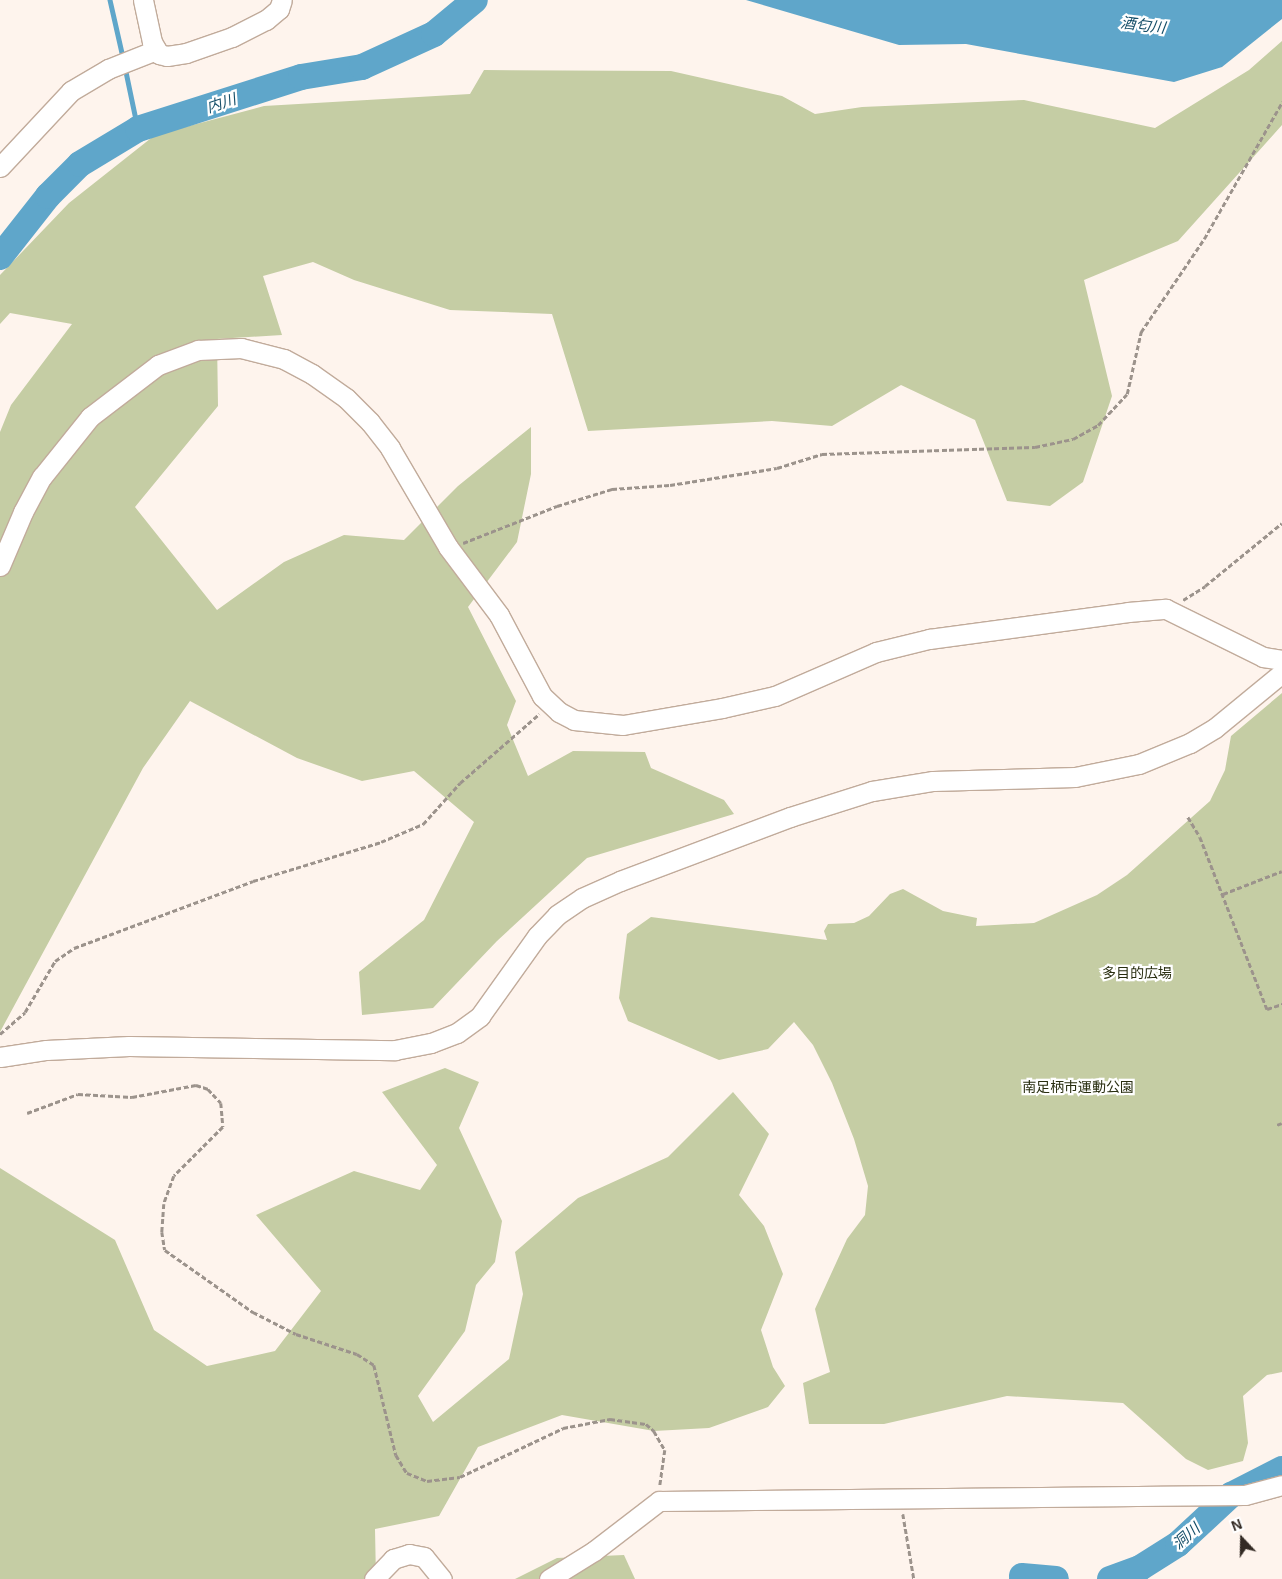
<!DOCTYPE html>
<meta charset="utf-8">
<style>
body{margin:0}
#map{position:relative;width:1282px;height:1579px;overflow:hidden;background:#fef4ed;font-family:Arial,"Noto Sans JP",sans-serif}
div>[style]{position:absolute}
.green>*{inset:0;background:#c5cda4}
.water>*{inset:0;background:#5fa6ca}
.stream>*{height:4.5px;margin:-2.25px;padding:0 2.25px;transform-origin:2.25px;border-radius:2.25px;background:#5fa6ca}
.river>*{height:26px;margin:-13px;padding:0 13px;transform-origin:13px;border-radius:13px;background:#5fa6ca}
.path>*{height:2.5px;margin-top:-1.25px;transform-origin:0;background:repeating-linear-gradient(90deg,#9c938c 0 5px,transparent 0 7.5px)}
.roads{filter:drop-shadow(1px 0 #c1ab9b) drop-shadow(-1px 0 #c1ab9b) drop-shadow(0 1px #c1ab9b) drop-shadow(0 -1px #c1ab9b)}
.minor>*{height:19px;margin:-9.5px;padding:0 9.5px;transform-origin:9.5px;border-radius:9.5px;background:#fff}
span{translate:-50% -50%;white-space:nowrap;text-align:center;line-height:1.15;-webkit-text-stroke:4.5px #fff;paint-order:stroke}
.park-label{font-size:14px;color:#292e10}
.water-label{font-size:15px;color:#154e68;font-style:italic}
.north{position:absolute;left:1217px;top:1514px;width:50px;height:50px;-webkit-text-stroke:4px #fff;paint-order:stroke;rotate:339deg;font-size:14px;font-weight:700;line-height:20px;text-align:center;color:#332a24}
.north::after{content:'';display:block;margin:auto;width:18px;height:22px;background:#332a24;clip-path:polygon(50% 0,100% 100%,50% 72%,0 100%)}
</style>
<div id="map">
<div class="green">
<div style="clip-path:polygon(1282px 41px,1282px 125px,1178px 241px,1084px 280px,1112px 396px,1083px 482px,1050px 506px,1007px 501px,975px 420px,901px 385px,832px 426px,772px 421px,588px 431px,552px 314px,450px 310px,354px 280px,313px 262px,263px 276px,282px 335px,217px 339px,218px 406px,135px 507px,217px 610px,284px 562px,344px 535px,404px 540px,458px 486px,531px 427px,531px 474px,517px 542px,468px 607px,516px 701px,507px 725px,528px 776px,573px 751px,645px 752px,651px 768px,724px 800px,734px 814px,587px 858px,497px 941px,433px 1008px,362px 1015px,359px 972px,424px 920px,474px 822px,414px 771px,362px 781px,297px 758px,190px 701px,143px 768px,0 1032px,0 432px,11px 405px,72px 324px,10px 313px,0 324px,0 275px,69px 203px,155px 135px,264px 106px,470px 94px,484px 70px,671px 71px,782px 96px,815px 114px,862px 107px,1024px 100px,1155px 128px,1249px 70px)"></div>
<div style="clip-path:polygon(1282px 693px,1282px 1372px,1267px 1375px,1243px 1396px,1248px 1443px,1243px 1461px,1208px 1470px,1186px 1459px,1123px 1403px,1007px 1396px,884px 1424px,809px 1424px,803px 1383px,830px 1372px,815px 1309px,847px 1239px,865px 1215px,868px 1186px,854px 1139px,832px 1083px,813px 1045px,794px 1022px,768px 1049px,719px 1060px,628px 1021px,619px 998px,627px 934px,651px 917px,827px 940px,824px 931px,828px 924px,854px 923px,869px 916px,890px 894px,903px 889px,943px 911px,977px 918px,976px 926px,1034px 923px,1097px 895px,1127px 875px,1210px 801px,1225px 770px,1231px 736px)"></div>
<div style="clip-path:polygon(445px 1068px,479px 1082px,459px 1128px,502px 1221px,495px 1262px,476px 1285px,465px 1331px,418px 1396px,433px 1422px,509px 1359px,523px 1294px,515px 1252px,578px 1198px,668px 1157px,733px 1092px,769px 1134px,739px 1195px,764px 1226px,783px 1274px,761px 1330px,773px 1367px,785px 1386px,768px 1407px,709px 1428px,654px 1431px,562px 1415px,478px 1447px,439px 1516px,375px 1529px,376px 1579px,0 1579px,0 1168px,115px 1240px,154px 1330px,207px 1366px,275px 1351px,321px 1291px,256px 1215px,354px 1171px,420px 1190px,437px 1165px,382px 1092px)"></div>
<div style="clip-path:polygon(624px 1555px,635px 1579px,515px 1579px,557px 1558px)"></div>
</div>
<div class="water">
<div style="clip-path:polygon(746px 0,1282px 0,1282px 19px,1222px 67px,1174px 82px,966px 44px,899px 45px)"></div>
</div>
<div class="stream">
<div style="left:110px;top:0;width:58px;rotate:77.2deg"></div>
<div style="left:125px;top:67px;width:63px;rotate:78.2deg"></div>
<div style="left:1011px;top:1579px;width:11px;rotate:-15deg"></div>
</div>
<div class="river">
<div style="left:0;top:257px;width:78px;rotate:-51.8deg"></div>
<div style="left:48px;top:196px;width:45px;rotate:-45deg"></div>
<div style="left:80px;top:164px;width:68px;rotate:-31.1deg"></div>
<div style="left:138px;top:129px;width:171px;rotate:-17.7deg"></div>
<div style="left:301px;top:77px;width:62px;rotate:-9.3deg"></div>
<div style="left:362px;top:67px;width:79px;rotate:-24.6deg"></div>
<div style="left:434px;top:34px;width:53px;rotate:-39.7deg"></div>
<div style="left:1022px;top:1576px;width:34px;rotate:5deg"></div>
<div style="left:1110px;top:1579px;width:32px;rotate:-20deg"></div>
<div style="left:1140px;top:1568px;width:45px;rotate:-32.3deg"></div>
<div style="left:1178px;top:1544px;width:72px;rotate:-42.8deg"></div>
<div style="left:1231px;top:1495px;width:57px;rotate:-27deg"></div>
</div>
<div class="path">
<div style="left:463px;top:543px;width:101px;rotate:-21.5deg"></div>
<div style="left:557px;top:506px;width:58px;rotate:-17.2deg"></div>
<div style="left:612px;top:489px;width:58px;rotate:-3.9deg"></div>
<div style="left:670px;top:485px;width:108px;rotate:-9deg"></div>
<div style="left:777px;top:468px;width:47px;rotate:-17.3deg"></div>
<div style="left:822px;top:454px;width:213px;rotate:-1.9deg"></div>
<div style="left:1035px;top:447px;width:39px;rotate:-12deg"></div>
<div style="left:1073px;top:439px;width:29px;rotate:-29deg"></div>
<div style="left:1098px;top:425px;width:42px;rotate:-46.9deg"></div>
<div style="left:1127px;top:394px;width:64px;rotate:-77.3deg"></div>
<div style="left:1141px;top:332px;width:112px;rotate:-55.9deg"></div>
<div style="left:1204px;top:239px;width:158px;rotate:-60.3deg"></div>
<div style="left:1183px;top:600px;width:26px;rotate:-32deg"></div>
<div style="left:1205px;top:586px;width:99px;rotate:-39.3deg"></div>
<div style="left:1188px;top:817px;width:23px;rotate:59deg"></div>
<div style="left:1200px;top:837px;width:185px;rotate:68.7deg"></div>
<div style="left:1267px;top:1009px;width:16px;rotate:-18deg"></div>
<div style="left:1223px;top:894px;width:63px;rotate:-21.3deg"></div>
<div style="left:0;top:1034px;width:33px;rotate:-41deg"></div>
<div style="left:25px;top:1012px;width:59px;rotate:-59.5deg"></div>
<div style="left:55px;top:961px;width:23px;rotate:-34deg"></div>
<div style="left:74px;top:948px;width:191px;rotate:-20.5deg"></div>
<div style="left:253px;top:881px;width:134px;rotate:-16.9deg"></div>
<div style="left:381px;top:842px;width:46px;rotate:-23.2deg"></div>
<div style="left:423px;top:824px;width:55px;rotate:-47.9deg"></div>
<div style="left:460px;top:783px;width:105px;rotate:-41.1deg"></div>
<div style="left:27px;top:1113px;width:54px;rotate:-20.4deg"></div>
<div style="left:78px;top:1094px;width:54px;rotate:3.2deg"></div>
<div style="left:132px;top:1097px;width:65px;rotate:-10.6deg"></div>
<div style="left:196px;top:1085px;width:13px;rotate:18deg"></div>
<div style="left:208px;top:1089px;width:19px;rotate:47deg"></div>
<div style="left:221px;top:1103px;width:24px;rotate:85deg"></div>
<div style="left:223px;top:1127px;width:69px;rotate:135deg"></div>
<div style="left:174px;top:1176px;width:30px;rotate:110deg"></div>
<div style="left:164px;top:1204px;width:28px;rotate:94deg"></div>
<div style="left:162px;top:1232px;width:18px;rotate:81deg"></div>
<div style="left:165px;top:1250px;width:108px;rotate:35.2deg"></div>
<div style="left:253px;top:1312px;width:48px;rotate:27.1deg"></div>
<div style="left:296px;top:1334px;width:64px;rotate:18.2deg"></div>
<div style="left:357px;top:1354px;width:20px;rotate:33deg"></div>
<div style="left:374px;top:1365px;width:93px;rotate:76.3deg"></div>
<div style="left:396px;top:1455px;width:21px;rotate:59deg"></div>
<div style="left:407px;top:1473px;width:22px;rotate:22deg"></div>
<div style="left:427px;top:1481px;width:33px;rotate:-7deg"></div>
<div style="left:460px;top:1477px;width:114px;rotate:-25.4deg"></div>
<div style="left:563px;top:1428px;width:48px;rotate:-10.8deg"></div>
<div style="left:610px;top:1419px;width:36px;rotate:8deg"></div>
<div style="left:646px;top:1424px;width:11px;rotate:41deg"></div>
<div style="left:654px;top:1431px;width:22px;rotate:60deg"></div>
<div style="left:665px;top:1450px;width:36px;rotate:98deg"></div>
<div style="left:1277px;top:1125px;width:5px;rotate:-22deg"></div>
<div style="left:903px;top:1514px;width:66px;rotate:80.4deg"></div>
</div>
<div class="roads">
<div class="minor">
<div style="left:143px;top:0;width:43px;rotate:77.9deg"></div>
<div style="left:152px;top:42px;width:14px;rotate:60deg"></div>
<div style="left:159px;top:54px;width:8px;rotate:14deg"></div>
<div style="left:167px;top:56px;width:19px;rotate:-9deg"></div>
<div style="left:186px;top:53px;width:49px;rotate:-19.2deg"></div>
<div style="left:232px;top:37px;width:38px;rotate:-27deg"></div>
<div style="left:266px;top:20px;width:17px;rotate:-40deg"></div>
<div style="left:279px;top:9px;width:9px;rotate:-72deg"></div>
<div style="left:0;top:167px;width:104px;rotate:-46.9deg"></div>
<div style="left:71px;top:91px;width:43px;rotate:-30.7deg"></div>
<div style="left:108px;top:69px;width:52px;rotate:-21.6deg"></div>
<div style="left:0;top:566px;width:59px;rotate:-66.9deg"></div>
<div style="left:23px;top:512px;width:40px;rotate:-62deg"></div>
<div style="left:42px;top:477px;width:77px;rotate:-51.3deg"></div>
<div style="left:90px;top:417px;width:86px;rotate:-37.4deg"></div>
<div style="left:158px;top:365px;width:43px;rotate:-20.6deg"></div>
<div style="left:198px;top:350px;width:43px;rotate:-2.7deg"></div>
<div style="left:241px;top:348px;width:44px;rotate:14.3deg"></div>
<div style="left:284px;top:359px;width:32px;rotate:28deg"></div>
<div style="left:312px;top:374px;width:42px;rotate:35.2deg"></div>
<div style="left:346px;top:398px;width:34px;rotate:45deg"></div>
<div style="left:370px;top:422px;width:33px;rotate:52deg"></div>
<div style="left:390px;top:448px;width:115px;rotate:59.6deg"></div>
<div style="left:448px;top:547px;width:85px;rotate:53.1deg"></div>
<div style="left:499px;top:615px;width:92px;rotate:62deg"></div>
<div style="left:542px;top:696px;width:23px;rotate:43deg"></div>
<div style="left:559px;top:712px;width:17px;rotate:28deg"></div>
<div style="left:574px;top:720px;width:49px;rotate:5.8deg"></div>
<div style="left:623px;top:725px;width:100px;rotate:-9.7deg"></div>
<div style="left:722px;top:708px;width:54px;rotate:-12.8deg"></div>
<div style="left:775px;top:696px;width:110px;rotate:-23.5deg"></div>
<div style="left:876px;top:652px;width:55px;rotate:-13.8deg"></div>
<div style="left:929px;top:639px;width:201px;rotate:-7.7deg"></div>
<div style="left:1128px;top:612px;width:38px;rotate:-5deg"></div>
<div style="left:1166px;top:609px;width:108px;rotate:26.3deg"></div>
<div style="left:1263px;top:657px;width:19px;rotate:9deg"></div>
<div style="left:0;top:1057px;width:47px;rotate:-8.7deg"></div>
<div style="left:46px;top:1050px;width:83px;rotate:-2.8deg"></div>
<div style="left:129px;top:1046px;width:266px;rotate:0.9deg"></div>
<div style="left:395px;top:1050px;width:37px;rotate:-11deg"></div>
<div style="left:431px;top:1043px;width:28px;rotate:-21deg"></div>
<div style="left:457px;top:1033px;width:29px;rotate:-36deg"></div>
<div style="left:480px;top:1016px;width:98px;rotate:-54.5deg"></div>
<div style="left:537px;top:936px;width:29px;rotate:-46deg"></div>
<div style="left:557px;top:915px;width:30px;rotate:-34deg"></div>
<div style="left:582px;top:898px;width:42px;rotate:-24.1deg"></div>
<div style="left:620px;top:881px;width:182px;rotate:-20.6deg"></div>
<div style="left:790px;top:817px;width:86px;rotate:-17.6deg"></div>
<div style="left:872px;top:791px;width:62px;rotate:-9.3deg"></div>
<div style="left:933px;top:781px;width:142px;rotate:-1.6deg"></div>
<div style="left:1075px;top:777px;width:65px;rotate:-11.5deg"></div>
<div style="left:1139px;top:764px;width:55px;rotate:-22.4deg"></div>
<div style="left:1190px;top:743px;width:29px;rotate:-31deg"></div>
<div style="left:1215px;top:728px;width:87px;rotate:-39.4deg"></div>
<div style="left:374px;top:1579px;width:28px;rotate:-46deg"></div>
<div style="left:393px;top:1559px;width:17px;rotate:-17deg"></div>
<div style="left:409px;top:1554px;width:15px;rotate:11deg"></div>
<div style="left:424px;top:1557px;width:28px;rotate:51deg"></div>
<div style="left:549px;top:1579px;width:53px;rotate:-31.9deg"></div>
<div style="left:594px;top:1551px;width:82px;rotate:-37.6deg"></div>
<div style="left:659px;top:1501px;width:586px;rotate:-0.59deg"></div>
<div style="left:1245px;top:1495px;width:38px;rotate:-15deg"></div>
</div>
</div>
<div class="park-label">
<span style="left:1137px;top:973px">多目的広場</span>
<span style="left:1078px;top:1087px">南足柄市運動公園</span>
</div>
<div class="water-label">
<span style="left:1143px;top:25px;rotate:7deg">酒匂川</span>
<span style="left:221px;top:103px;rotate:-18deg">内川</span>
<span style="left:1186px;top:1536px;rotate:-41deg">洞川</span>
</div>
<div class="north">N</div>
</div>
